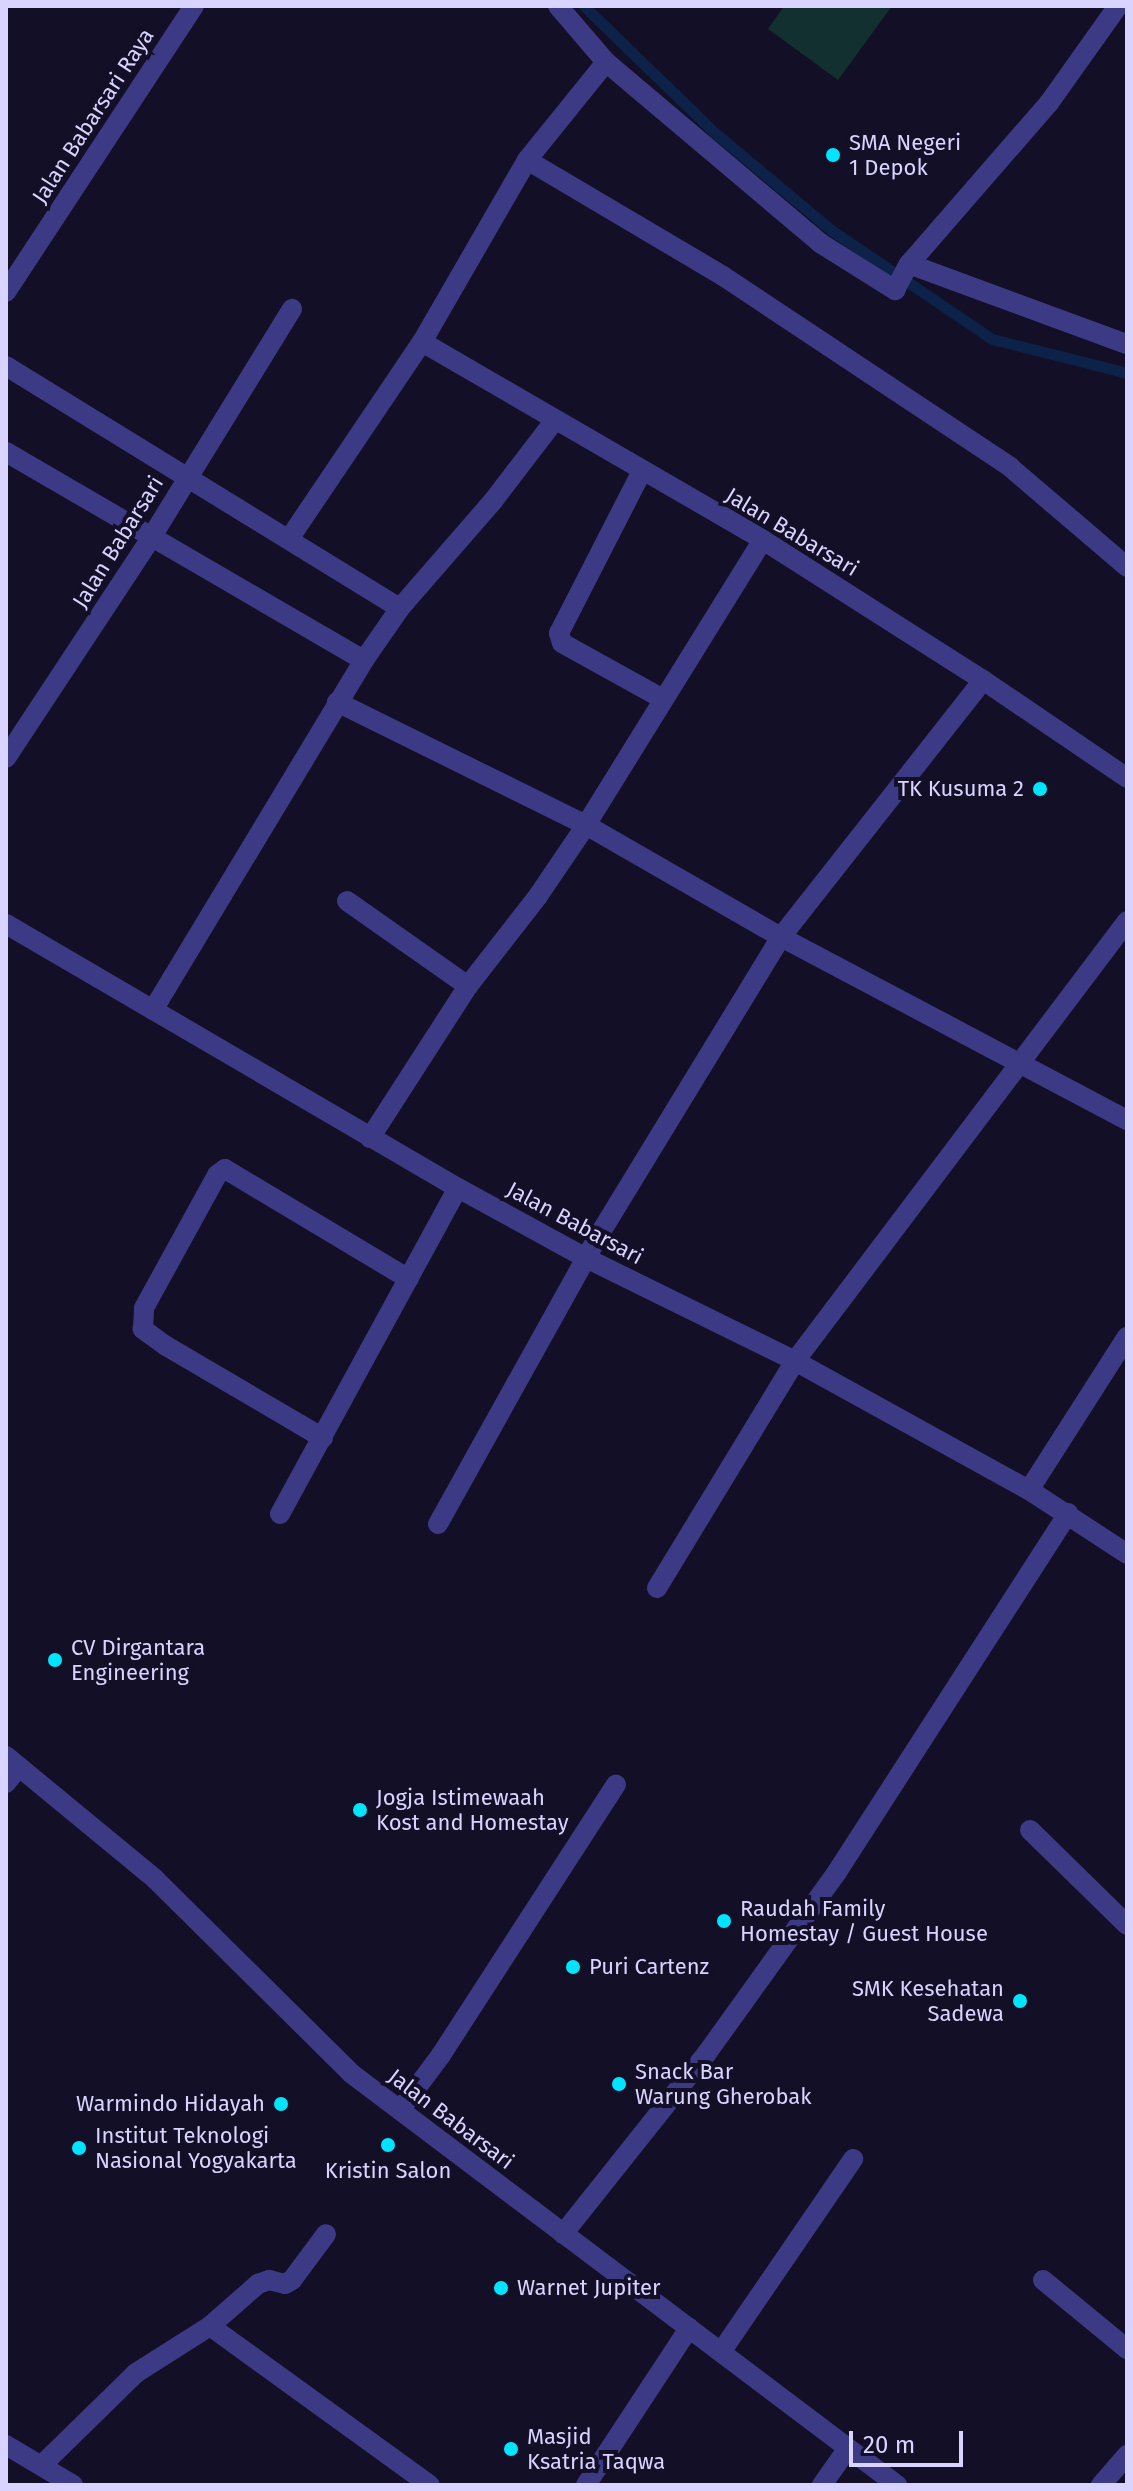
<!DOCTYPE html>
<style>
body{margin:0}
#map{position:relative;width:1133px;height:2491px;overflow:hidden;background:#130f26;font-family:"Fira Sans",sans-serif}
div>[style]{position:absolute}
.green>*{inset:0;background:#12302f}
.stream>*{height:11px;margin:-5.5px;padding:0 5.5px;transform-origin:5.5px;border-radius:5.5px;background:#0c2248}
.minor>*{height:20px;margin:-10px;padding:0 10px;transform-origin:10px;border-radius:10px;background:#3d3a85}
.dots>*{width:22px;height:22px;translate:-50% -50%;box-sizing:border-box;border:4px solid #130f26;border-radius:50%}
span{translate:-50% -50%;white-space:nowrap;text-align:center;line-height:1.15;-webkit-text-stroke:8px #130f26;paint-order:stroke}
.street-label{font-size:22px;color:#d9d4ff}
.poi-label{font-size:22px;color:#d9d4ff}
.left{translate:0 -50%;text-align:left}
.right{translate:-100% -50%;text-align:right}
.frame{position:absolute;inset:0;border:8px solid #d9d4ff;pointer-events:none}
.scale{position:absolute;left:849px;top:2431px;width:114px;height:36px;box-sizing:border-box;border:4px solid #d9d4ff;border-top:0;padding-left:10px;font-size:24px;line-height:28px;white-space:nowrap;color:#d9d4ff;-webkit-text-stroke:6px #130f26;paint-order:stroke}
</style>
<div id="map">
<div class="green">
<div style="clip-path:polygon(784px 6px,892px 6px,838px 80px,768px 29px)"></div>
</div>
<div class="stream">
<div style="left:584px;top:6px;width:181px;rotate:44.1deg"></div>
<div style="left:714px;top:132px;width:153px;rotate:39.9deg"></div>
<div style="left:831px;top:230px;width:194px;rotate:34.1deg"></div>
<div style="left:992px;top:339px;width:139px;rotate:14.1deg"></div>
</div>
<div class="minor">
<div style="left:558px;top:6px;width:74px;rotate:49.4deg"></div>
<div style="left:606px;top:62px;width:280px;rotate:40.2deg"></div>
<div style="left:820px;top:243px;width:89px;rotate:32.1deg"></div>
<div style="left:895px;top:290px;width:30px;rotate:-62deg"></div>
<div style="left:909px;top:264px;width:232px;rotate:20.2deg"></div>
<div style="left:527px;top:160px;width:126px;rotate:-51.1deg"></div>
<div style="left:909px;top:264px;width:213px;rotate:-49deg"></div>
<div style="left:1049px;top:103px;width:119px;rotate:-54.6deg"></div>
<div style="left:6px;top:292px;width:342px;rotate:-56.7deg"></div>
<div style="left:422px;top:342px;width:394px;rotate:30.1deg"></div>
<div style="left:763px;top:540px;width:261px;rotate:32.5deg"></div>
<div style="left:983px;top:680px;width:174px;rotate:34.2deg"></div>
<div style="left:6px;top:366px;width:462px;rotate:31.6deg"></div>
<div style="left:6px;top:452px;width:414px;rotate:30.2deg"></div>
<div style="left:642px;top:471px;width:182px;rotate:117.1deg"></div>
<div style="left:559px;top:633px;width:10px;rotate:73deg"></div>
<div style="left:562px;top:643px;width:115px;rotate:29deg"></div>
<div style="left:289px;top:539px;width:238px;rotate:-56deg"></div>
<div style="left:422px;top:342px;width:210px;rotate:-60deg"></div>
<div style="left:527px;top:160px;width:228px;rotate:30.6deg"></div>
<div style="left:723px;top:276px;width:345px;rotate:33.6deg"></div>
<div style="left:1010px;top:467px;width:154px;rotate:40.5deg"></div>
<div style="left:337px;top:702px;width:278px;rotate:26.3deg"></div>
<div style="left:586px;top:825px;width:225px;rotate:29.9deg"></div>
<div style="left:781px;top:937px;width:391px;rotate:27.9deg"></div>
<div style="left:6px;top:758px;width:263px;rotate:-56.6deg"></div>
<div style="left:151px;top:538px;width:269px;rotate:-58.4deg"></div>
<div style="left:347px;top:901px;width:148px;rotate:35.1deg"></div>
<div style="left:6px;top:924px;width:523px;rotate:30.29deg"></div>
<div style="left:458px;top:1188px;width:146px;rotate:28.7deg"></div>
<div style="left:586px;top:1258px;width:233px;rotate:26.2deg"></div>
<div style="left:795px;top:1361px;width:267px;rotate:28.9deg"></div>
<div style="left:1029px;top:1490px;width:117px;rotate:33.1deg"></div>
<div style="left:153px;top:1010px;width:409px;rotate:-58.9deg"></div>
<div style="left:364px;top:660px;width:63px;rotate:-55.3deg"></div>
<div style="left:400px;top:608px;width:142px;rotate:-49deg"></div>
<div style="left:493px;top:501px;width:102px;rotate:-52.6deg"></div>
<div style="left:370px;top:1138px;width:181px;rotate:-57.2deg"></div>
<div style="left:468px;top:986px;width:114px;rotate:-52.1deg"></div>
<div style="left:538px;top:896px;width:86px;rotate:-55.9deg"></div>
<div style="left:586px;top:825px;width:335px;rotate:-58.2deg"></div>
<div style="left:323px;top:1438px;width:182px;rotate:-149.6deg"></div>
<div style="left:166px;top:1346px;width:29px;rotate:-144deg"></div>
<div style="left:143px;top:1329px;width:21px;rotate:-87deg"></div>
<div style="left:144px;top:1308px;width:152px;rotate:-61.2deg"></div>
<div style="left:217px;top:1175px;width:10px;rotate:-37deg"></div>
<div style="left:225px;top:1169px;width:214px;rotate:30.9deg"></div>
<div style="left:1029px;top:1490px;width:182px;rotate:-57.4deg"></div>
<div style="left:280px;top:1514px;width:371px;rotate:-61.4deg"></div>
<div style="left:438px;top:1524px;width:325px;rotate:-60.9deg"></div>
<div style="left:596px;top:1240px;width:355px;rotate:-58.6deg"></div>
<div style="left:781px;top:937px;width:327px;rotate:-51.8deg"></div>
<div style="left:657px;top:1588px;width:266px;rotate:-58.7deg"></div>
<div style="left:795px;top:1361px;width:551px;rotate:-52.96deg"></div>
<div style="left:6px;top:1756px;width:193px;rotate:39.5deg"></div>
<div style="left:155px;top:1879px;width:277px;rotate:44.7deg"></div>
<div style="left:352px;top:2074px;width:683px;rotate:37.02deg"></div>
<div style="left:6px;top:1783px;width:21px;rotate:-51deg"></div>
<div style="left:1030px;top:1830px;width:136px;rotate:44.4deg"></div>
<div style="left:400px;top:2110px;width:69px;rotate:-53.3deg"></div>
<div style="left:441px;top:2055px;width:322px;rotate:-57.1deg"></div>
<div style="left:563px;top:2234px;width:231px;rotate:-51.5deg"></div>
<div style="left:707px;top:2053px;width:223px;rotate:-54.3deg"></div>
<div style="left:837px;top:1872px;width:427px;rotate:-57.2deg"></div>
<div style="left:1043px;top:2280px;width:109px;rotate:39.4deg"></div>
<div style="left:210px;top:2326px;width:271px;rotate:35.9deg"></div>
<div style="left:721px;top:2352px;width:234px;rotate:-55.6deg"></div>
<div style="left:6px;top:2445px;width:78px;rotate:30.8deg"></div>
<div style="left:43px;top:2464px;width:130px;rotate:-44.4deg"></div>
<div style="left:136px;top:2373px;width:88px;rotate:-32.4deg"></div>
<div style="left:210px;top:2326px;width:64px;rotate:-41.2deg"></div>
<div style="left:258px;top:2284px;width:12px;rotate:-20deg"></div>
<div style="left:269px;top:2280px;width:16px;rotate:14deg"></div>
<div style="left:285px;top:2284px;width:8px;rotate:-30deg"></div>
<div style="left:292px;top:2280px;width:57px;rotate:-53.5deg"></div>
<div style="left:586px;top:2485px;width:188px;rotate:-56.7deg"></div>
<div style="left:822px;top:2485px;width:45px;rotate:-54.9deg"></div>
<div style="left:1101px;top:2485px;width:40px;rotate:-49deg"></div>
</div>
<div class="dots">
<div style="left:833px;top:155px;background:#00e5ff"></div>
<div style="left:1040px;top:789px;background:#00e5ff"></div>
<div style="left:55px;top:1660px;background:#00e5ff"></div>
<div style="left:360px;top:1810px;background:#00e5ff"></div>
<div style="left:724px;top:1921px;background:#00e5ff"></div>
<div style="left:573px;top:1967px;background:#00e5ff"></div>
<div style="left:1020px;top:2001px;background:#00e5ff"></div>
<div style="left:619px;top:2084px;background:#00e5ff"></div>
<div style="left:281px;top:2104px;background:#00e5ff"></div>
<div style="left:388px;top:2145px;background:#00e5ff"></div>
<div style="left:79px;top:2148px;background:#00e5ff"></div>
<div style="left:501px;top:2288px;background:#00e5ff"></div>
<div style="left:511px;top:2449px;background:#00e5ff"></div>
</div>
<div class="street-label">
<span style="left:93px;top:116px;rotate:-57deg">Jalan Babarsari Raya</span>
<span style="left:792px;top:532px;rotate:31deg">Jalan Babarsari</span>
<span style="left:118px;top:542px;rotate:-58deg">Jalan Babarsari</span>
<span style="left:575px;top:1223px;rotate:28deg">Jalan Babarsari</span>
<span style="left:451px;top:2119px;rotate:37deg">Jalan Babarsari</span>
</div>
<div class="poi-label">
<span class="left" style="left:849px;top:155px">SMA Negeri<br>1 Depok</span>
<span class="right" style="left:1024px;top:789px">TK Kusuma 2</span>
<span class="left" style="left:71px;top:1660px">CV Dirgantara<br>Engineering</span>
<span class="left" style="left:376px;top:1810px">Jogja Istimewaah<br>Kost and Homestay</span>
<span class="left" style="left:740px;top:1921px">Raudah Family<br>Homestay / Guest House</span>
<span class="left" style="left:589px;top:1967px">Puri Cartenz</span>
<span class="right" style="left:1004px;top:2001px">SMK Kesehatan<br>Sadewa</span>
<span class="left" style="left:635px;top:2084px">Snack Bar<br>Warung Gherobak</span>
<span class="right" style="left:265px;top:2104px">Warmindo Hidayah</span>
<span class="left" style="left:95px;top:2148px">Institut Teknologi<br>Nasional Yogyakarta</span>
<span style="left:388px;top:2171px">Kristin Salon</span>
<span class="left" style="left:517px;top:2288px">Warnet Jupiter</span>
<span class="left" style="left:527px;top:2449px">Masjid<br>Ksatria Taqwa</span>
</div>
<div class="frame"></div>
<div class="scale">20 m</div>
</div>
